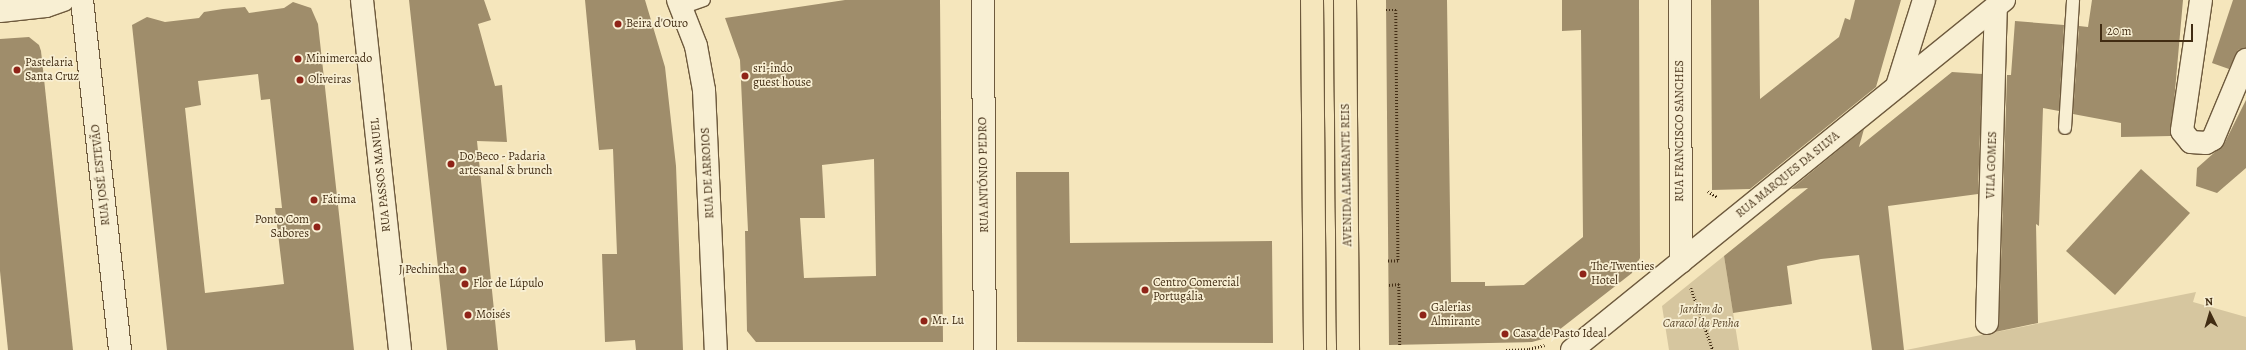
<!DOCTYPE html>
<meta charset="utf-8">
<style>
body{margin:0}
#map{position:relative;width:2246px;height:350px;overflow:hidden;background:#f5e6bc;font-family:Alegreya,serif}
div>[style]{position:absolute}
.green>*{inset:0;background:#d6c69f}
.building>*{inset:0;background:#9f8d6b}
.path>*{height:2.5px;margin-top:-1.25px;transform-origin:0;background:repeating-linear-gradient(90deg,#412c13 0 1px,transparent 0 3px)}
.roads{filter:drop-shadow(1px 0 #6e5a3d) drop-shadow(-1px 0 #6e5a3d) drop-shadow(0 1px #6e5a3d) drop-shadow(0 -1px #6e5a3d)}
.service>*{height:12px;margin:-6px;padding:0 6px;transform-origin:6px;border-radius:6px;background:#f8efd3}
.minor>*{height:22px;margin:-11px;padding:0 11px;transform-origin:11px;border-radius:11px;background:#f8efd3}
.primary>*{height:22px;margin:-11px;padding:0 11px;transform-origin:11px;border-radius:11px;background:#f5e6bc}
.dots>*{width:11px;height:11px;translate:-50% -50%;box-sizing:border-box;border:2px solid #f8efd3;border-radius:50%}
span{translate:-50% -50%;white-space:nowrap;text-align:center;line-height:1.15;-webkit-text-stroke:3.5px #f8efd3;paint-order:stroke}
.poi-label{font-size:12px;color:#412c13}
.left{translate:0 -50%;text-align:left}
.right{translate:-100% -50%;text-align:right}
.street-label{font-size:12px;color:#412c13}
.park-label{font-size:12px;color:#5f4b2f;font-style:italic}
.north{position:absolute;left:2190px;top:294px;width:40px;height:40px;-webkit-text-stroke:3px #f8efd3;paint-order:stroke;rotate:355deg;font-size:11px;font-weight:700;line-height:16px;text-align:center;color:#412c13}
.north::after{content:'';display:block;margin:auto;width:14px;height:18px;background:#412c13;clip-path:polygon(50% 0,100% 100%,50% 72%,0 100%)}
.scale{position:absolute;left:2100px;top:24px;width:93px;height:18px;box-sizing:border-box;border:2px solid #412c13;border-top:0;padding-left:5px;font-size:12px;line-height:14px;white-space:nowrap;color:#412c13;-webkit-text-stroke:3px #f8efd3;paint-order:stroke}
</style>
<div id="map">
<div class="green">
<div style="clip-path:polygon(1724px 256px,1739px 350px,1669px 350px,1662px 306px)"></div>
<div style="clip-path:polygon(2196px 292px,2193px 302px,2246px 317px,2246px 350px,1906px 350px)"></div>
</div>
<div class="building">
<div style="clip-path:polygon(409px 0,484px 0,491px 20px,478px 24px,495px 86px,502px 85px,507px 142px,477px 141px,498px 350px,447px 350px)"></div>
<div style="clip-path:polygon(585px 0,645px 0,665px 67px,676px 166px,683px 350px,636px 350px,635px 340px,605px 342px,602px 254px,617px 254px,613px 149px,599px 150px)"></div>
<div style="clip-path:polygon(evenodd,845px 0,940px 0,943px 342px,756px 342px,747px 331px,745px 231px,748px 231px,740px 60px,725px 18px,845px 0,874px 159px,876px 276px,804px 278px,800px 218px,825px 218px,822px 165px,874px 159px)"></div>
<div style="clip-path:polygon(1386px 0,1447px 0,1451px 282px,1485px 282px,1485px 286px,1524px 285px,1583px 237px,1581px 30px,1562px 31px,1562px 0,1639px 0,1640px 258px,1632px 273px,1550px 337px,1532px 342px,1389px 345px)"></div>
<div style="clip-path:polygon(1711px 0,1759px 0,1760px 99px,1839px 37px,1845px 18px,1850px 20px,1855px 0,1901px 0,1876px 87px,1750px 189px,1712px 190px)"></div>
<div style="clip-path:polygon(2092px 0,2183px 0,2171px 136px,2121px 137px,2121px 123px,2073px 114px,2079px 26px,2088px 27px)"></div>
<div style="clip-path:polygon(2233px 0,2246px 0,2246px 48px,2238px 50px,2229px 69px,2212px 63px)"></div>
<div style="clip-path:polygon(evenodd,293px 2px,311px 8px,318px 24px,354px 350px,167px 350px,132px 25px,147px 17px,165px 22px,199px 18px,204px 12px,223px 9px,245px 7px,249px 13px,284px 8px,293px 2px,258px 74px,261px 100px,270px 99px,282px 208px,275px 208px,284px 284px,205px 293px,185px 108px,201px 105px,198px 81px,258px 74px)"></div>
<div style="clip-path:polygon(2015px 21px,2064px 25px,2059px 111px,2043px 108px,2039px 226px,2036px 224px,2038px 323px,1995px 332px,1999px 323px,2007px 75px,2011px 75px)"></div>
<div style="clip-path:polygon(29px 37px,39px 45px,41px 51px,73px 350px,8px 350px,0 271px,0 39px)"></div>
<div style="clip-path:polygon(1952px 72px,1982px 74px,1978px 194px,1888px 206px,1904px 350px,1872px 350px,1859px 255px,1821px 259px,1787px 266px,1792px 304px,1733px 313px,1724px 256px,1808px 188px,1791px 189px,1864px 129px,1859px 147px)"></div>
<div style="clip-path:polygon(2246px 100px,2246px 168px,2217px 193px,2196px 186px,2197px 168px,2224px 144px)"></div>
<div style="clip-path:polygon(2141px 169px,2190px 213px,2115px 295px,2066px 251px)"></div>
<div style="clip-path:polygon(1016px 172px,1069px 172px,1070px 243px,1272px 241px,1273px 343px,1017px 342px)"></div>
</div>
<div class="path">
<div style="left:1386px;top:10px;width:10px"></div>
<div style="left:1396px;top:10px;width:251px;rotate:89.5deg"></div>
<div style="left:1398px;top:261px;width:10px;rotate:180deg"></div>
<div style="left:1708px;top:191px;width:11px;rotate:34deg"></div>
<div style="left:1389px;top:285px;width:10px;rotate:-6deg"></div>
<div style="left:1399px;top:284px;width:61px;rotate:89.1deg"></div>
<div style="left:1691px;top:288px;width:66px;rotate:70.5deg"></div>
<div style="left:1506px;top:350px;width:23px;rotate:-2deg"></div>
<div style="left:1529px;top:349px;width:16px;rotate:-14deg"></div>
</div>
<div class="roads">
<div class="service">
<div style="left:681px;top:8px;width:24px;rotate:-19deg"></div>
<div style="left:2065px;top:128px;width:128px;rotate:-86.4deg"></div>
</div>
<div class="minor">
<div style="left:82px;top:0;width:352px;rotate:83.8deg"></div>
<div style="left:362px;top:0;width:352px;rotate:83.8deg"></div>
<div style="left:678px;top:0;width:49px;rotate:68.6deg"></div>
<div style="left:696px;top:46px;width:45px;rotate:79.7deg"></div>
<div style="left:704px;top:90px;width:260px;rotate:87.4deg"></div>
<div style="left:983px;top:0;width:350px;rotate:89.7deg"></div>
<div style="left:1680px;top:0;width:262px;rotate:89.8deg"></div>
<div style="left:2201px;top:0;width:132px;rotate:98.3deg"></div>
<div style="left:2182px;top:131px;width:14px;rotate:51deg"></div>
<div style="left:2191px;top:142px;width:15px;rotate:4deg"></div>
<div style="left:2206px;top:143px;width:8px;rotate:-30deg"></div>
<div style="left:2213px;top:139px;width:86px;rotate:-67.3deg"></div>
<div style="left:0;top:11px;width:46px;rotate:-6.2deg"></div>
<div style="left:46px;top:6px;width:18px;rotate:-19deg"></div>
<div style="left:1897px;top:86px;width:90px;rotate:-72.6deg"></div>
<div style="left:1987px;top:323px;width:316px;rotate:-88.4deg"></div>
<div style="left:1572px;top:350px;width:556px;rotate:-39.01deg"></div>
</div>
<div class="primary">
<div style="left:1312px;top:0;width:350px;rotate:89.5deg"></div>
<div style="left:1345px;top:0;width:350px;rotate:89.5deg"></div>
</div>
</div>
<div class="dots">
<div style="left:618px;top:24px;background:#8f2418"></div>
<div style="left:298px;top:59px;background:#8f2418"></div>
<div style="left:17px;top:70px;background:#8f2418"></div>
<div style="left:745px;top:76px;background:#8f2418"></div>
<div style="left:300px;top:80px;background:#8f2418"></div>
<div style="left:451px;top:164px;background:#8f2418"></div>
<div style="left:314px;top:200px;background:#8f2418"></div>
<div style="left:317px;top:227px;background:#8f2418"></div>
<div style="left:463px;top:270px;background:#8f2418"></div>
<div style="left:1583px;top:274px;background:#8f2418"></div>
<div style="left:465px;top:284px;background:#8f2418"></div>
<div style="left:1145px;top:290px;background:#8f2418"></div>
<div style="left:468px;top:315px;background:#8f2418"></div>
<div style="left:1423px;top:315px;background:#8f2418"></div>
<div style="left:924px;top:321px;background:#8f2418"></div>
<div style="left:1505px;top:334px;background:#8f2418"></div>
</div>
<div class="poi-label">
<span class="left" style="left:626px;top:24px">Beira d'Ouro</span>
<span class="left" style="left:306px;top:59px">Minimercado</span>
<span class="left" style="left:25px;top:70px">Pastelaria<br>Santa Cruz</span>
<span class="left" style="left:753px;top:76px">sri-indo<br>guest house</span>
<span class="left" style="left:308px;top:80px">Oliveiras</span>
<span class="left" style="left:459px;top:164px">Do Beco - Padaria<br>artesanal &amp; brunch</span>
<span class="left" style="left:322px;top:200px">Fátima</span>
<span class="right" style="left:309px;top:227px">Ponto Com<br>Sabores</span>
<span class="left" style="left:1591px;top:274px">The Twenties<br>Hotel</span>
<span class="right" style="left:455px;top:270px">J Pechincha</span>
<span class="left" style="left:1153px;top:290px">Centro Comercial<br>Portugália</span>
<span class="left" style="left:473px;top:284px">Flor de Lúpulo</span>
<span class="left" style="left:1431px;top:315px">Galerias<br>Almirante</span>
<span class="left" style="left:476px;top:315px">Moisés</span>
<span class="left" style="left:932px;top:321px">Mr. Lu</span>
<span class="left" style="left:1513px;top:334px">Casa de Pasto Ideal</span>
</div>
<div class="street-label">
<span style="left:1680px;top:131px;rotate:-90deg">RUA FRANCISCO SANCHES</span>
<span style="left:1992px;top:165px;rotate:-88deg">VILA GOMES</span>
<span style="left:708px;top:173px;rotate:-93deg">RUA DE ARROIOS</span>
<span style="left:101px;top:175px;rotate:-96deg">RUA JOSÉ ESTEVÃO</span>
<span style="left:381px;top:175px;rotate:-96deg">RUA PASSOS MANUEL</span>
<span style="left:984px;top:175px;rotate:-91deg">RUA ANTÓNIO PEDRO</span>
<span style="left:1347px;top:175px;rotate:-91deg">AVENIDA ALMIRANTE REIS</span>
<span style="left:1788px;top:175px;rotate:-39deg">RUA MARQUES DA SILVA</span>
</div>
<div class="park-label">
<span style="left:1701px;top:317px">Jardim do<br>Caracol da Penha</span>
</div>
<div class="north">N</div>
<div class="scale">20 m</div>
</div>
